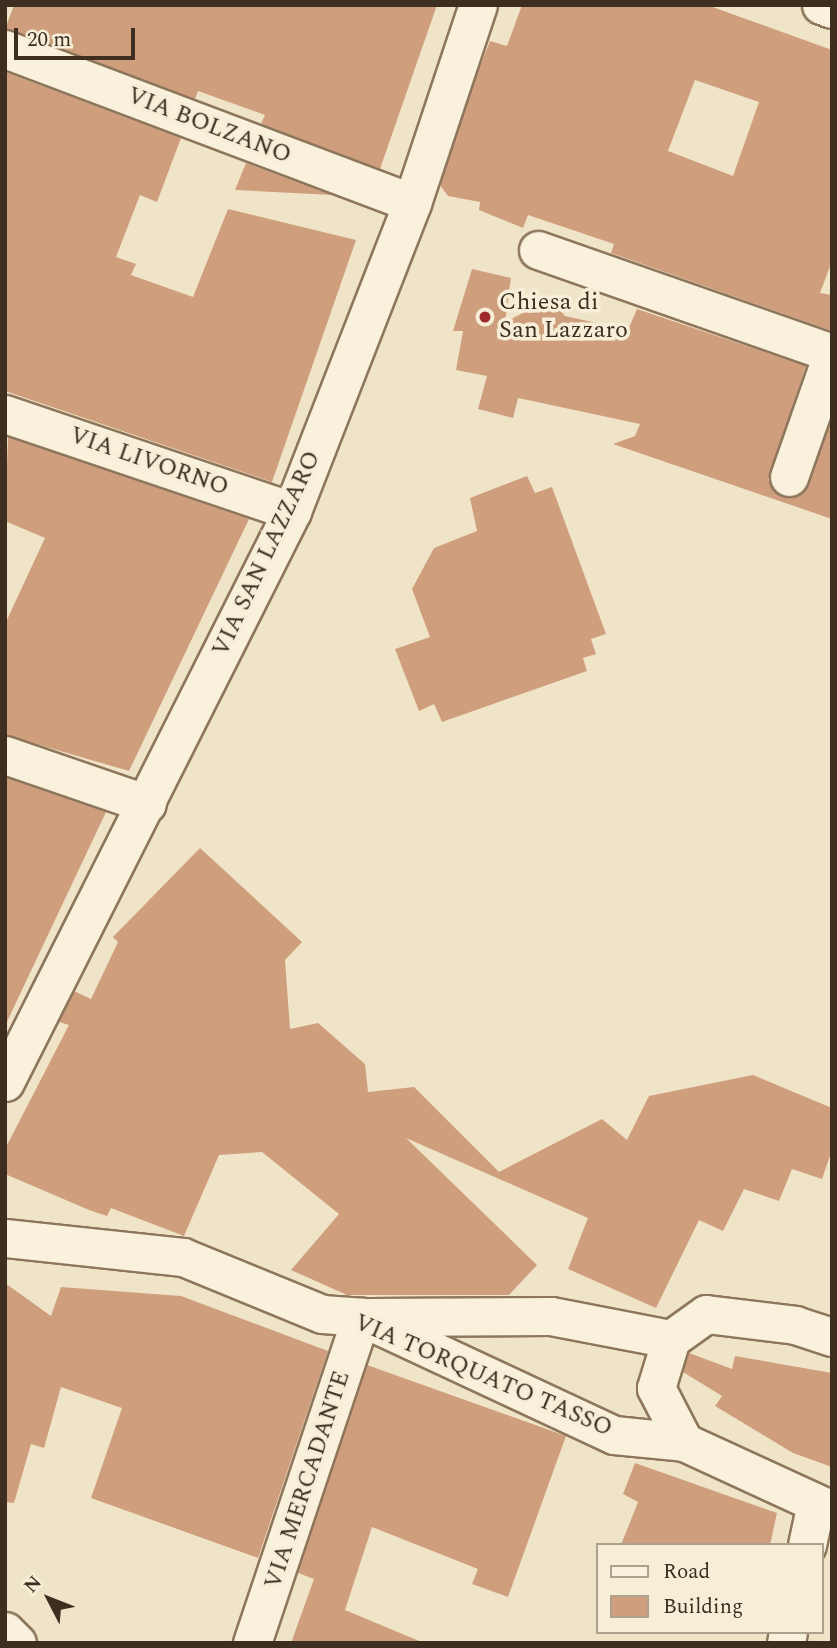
<!DOCTYPE html>
<style>
body{margin:0}
#map{position:relative;width:837px;height:1648px;overflow:hidden;background:#f0e4c8;font-family:Spectral,serif}
div>[style]{position:absolute}
.building>*{inset:0;background:#cf9f7d}
.roads{filter:drop-shadow(2px 0 #8d765c) drop-shadow(-2px 0 #8d765c) drop-shadow(0 2px #8d765c) drop-shadow(0 -2px #8d765c)}
.minor>*{height:37px;margin:-18.5px;padding:0 18.5px;transform-origin:18.5px;border-radius:18.5px;background:#faf1dc}
.dots>*{width:19px;height:19px;translate:-50% -50%;box-sizing:border-box;border:4px solid #f7eed8;border-radius:50%}
span{translate:-50% -50%;white-space:nowrap;text-align:center;line-height:1.15;-webkit-text-stroke:7px #f7eed8;paint-order:stroke}
.street-label{font-size:24px;color:#3d2e20}
.poi-label{font-size:24px;color:#3d2e20}
.left{translate:0 -50%;text-align:left}
.frame{position:absolute;inset:0;border:7px solid #3d2e20;pointer-events:none}
.legend{position:absolute;left:596px;top:1543px;width:228px;height:91px;box-sizing:border-box;background:#f7eed8;border:2px solid #ada18e;margin:0;padding:9px 12px;list-style:none;font-size:21px;color:#3d2e20}
.legend li{display:flex;align-items:center;gap:14px;height:35px}
.legend b{width:35px;border:2px solid #ada18e}
.north{position:absolute;left:14px;top:1564px;width:70px;height:70px;-webkit-text-stroke:5px #f7eed8;paint-order:stroke;rotate:312deg;font-size:19px;font-weight:700;line-height:28px;text-align:center;color:#3d2e20}
.north::after{content:'';display:block;margin:auto;width:24px;height:32px;background:#3d2e20;clip-path:polygon(50% 0,100% 100%,50% 72%,0 100%)}
.scale{position:absolute;left:14px;top:28px;width:121px;height:32px;box-sizing:border-box;border:4px solid #3d2e20;border-top:0;padding-left:9px;font-size:21px;line-height:24px;white-space:nowrap;color:#3d2e20;-webkit-text-stroke:5px #f7eed8;paint-order:stroke}
</style>
<div id="map">
<div class="building">
<div style="clip-path:polygon(14px 5px,437px 5px,380px 169px,261px 124px,265px 115px,198px 91px,195px 99px,5px 29px)"></div>
<div style="clip-path:polygon(evenodd,522px 5px,707px 5px,832px 50px,832px 261px,820px 293px,832px 295px,832px 331px,611px 253px,614px 244px,528px 215px,523px 228px,479px 210px,480px 202px,448px 196px,440px 185px,477px 74px,490px 41px,507px 46px,522px 5px,695px 80px,759px 102px,733px 176px,668px 151px,695px 80px)"></div>
<div style="clip-path:polygon(5px 72px,181px 138px,157px 202px,140px 195px,116px 257px,136px 264px,131px 275px,193px 297px,228px 209px,356px 240px,272px 482px,5px 391px)"></div>
<div style="clip-path:polygon(246px 163px,332px 195px,235px 190px)"></div>
<div style="clip-path:polygon(472px 269px,511px 278px,505px 322px,551px 299px,565px 316px,628px 330px,637px 309px,806px 366px,768px 480px,783px 497px,803px 492px,832px 418px,832px 519px,613px 444px,635px 436px,640px 424px,518px 398px,513px 418px,478px 409px,487px 376px,456px 370px,463px 331px,453px 331px)"></div>
<div style="clip-path:polygon(8px 437px,249px 519px,129px 771px,5px 735px,5px 624px,45px 538px,5px 521px)"></div>
<div style="clip-path:polygon(527px 476px,535px 493px,552px 487px,606px 634px,591px 639px,596px 654px,583px 658px,587px 671px,442px 722px,434px 704px,419px 711px,395px 649px,430px 637px,412px 589px,434px 548px,477px 531px,470px 498px)"></div>
<div style="clip-path:polygon(5px 777px,106px 812px,5px 1026px)"></div>
<div style="clip-path:polygon(200px 848px,302px 942px,285px 960px,290px 1029px,318px 1023px,365px 1064px,368px 1092px,414px 1087px,499px 1172px,602px 1119px,627px 1140px,649px 1096px,753px 1075px,832px 1108px,832px 1150px,822px 1179px,792px 1169px,779px 1201px,744px 1189px,723px 1231px,699px 1220px,656px 1308px,568px 1269px,588px 1218px,406px 1138px,537px 1265px,509px 1295px,347px 1295px,291px 1270px,339px 1214px,262px 1152px,219px 1155px,184px 1236px,111px 1208px,107px 1216px,89px 1210px,5px 1174px,5px 1149px,69px 1025px,59px 1022px,74px 991px,91px 999px,118px 942px,113px 937px)"></div>
<div style="clip-path:polygon(5px 1283px,51px 1316px,61px 1287px,181px 1296px,328px 1351px,258px 1558px,91px 1498px,122px 1408px,61px 1387px,44px 1448px,31px 1444px,14px 1503px,5px 1502px)"></div>
<div style="clip-path:polygon(689px 1353px,732px 1369px,735px 1356px,832px 1373px,832px 1467px,793px 1453px,715px 1406px,722px 1396px,683px 1372px)"></div>
<div style="clip-path:polygon(367px 1365px,566px 1436px,508px 1597px,472px 1584px,478px 1569px,372px 1527px,345px 1610px,424px 1643px,291px 1643px,314px 1579px,298px 1573px)"></div>
<div style="clip-path:polygon(635px 1463px,777px 1513px,770px 1545px,621px 1545px,638px 1502px,623px 1494px)"></div>
</div>
<div class="roads">
<div class="minor">
<div style="left:821px;top:5px;width:12px;rotate:20deg"></div>
<div style="left:5px;top:49px;width:435px;rotate:20.7deg"></div>
<div style="left:538px;top:250px;width:312px;rotate:19.3deg"></div>
<div style="left:5px;top:414px;width:303px;rotate:18.7deg"></div>
<div style="left:789px;top:477px;width:130px;rotate:-70.7deg"></div>
<div style="left:5px;top:755px;width:150px;rotate:19deg"></div>
<div style="left:5px;top:1082px;width:639px;rotate:-63.31deg"></div>
<div style="left:292px;top:511px;width:331px;rotate:-68.7deg"></div>
<div style="left:412px;top:203px;width:209px;rotate:-71.6deg"></div>
<div style="left:5px;top:1238px;width:179px;rotate:6.1deg"></div>
<div style="left:183px;top:1257px;width:150px;rotate:22.3deg"></div>
<div style="left:322px;top:1314px;width:39px;rotate:4deg"></div>
<div style="left:361px;top:1317px;width:279px;rotate:25deg"></div>
<div style="left:614px;top:1435px;width:70px;rotate:5.7deg"></div>
<div style="left:684px;top:1442px;width:163px;rotate:24.7deg"></div>
<div style="left:369px;top:1317px;width:182px;rotate:-0.3deg"></div>
<div style="left:551px;top:1316px;width:122px;rotate:10.9deg"></div>
<div style="left:684px;top:1442px;width:61px;rotate:-117.4deg"></div>
<div style="left:656px;top:1388px;width:51px;rotate:-73deg"></div>
<div style="left:671px;top:1339px;width:43px;rotate:-35.5deg"></div>
<div style="left:706px;top:1314px;width:90px;rotate:7deg"></div>
<div style="left:795px;top:1325px;width:39px;rotate:18deg"></div>
<div style="left:807px;top:1545px;width:40px;rotate:-78deg"></div>
<div style="left:5px;top:1631px;width:17px;rotate:45deg"></div>
<div style="left:252px;top:1643px;width:344px;rotate:-71.5deg"></div>
<div style="left:786px;top:1643px;width:11px;rotate:-80deg"></div>
</div>
</div>
<div class="dots">
<div style="left:485px;top:317px;background:#9e2a2b"></div>
</div>
<div class="street-label">
<span style="left:209px;top:126px;rotate:21deg">VIA BOLZANO</span>
<span style="left:149px;top:462px;rotate:19deg">VIA LIVORNO</span>
<span style="left:267px;top:554px;rotate:-65deg">VIA SAN LAZZARO</span>
<span style="left:483px;top:1376px;rotate:23deg">VIA TORQUATO TASSO</span>
<span style="left:308px;top:1480px;rotate:-72deg">VIA MERCADANTE</span>
</div>
<div class="poi-label">
<span class="left" style="left:499px;top:317px">Chiesa di<br>San Lazzaro</span>
</div>
<div class="frame"></div>
<ul class="legend">
<li><b style="height:9px;background:#faf1dc"></b>Road</li>
<li><b style="height:19px;background:#cf9f7d"></b>Building</li>
</ul>
<div class="north">N</div>
<div class="scale">20 m</div>
</div>
